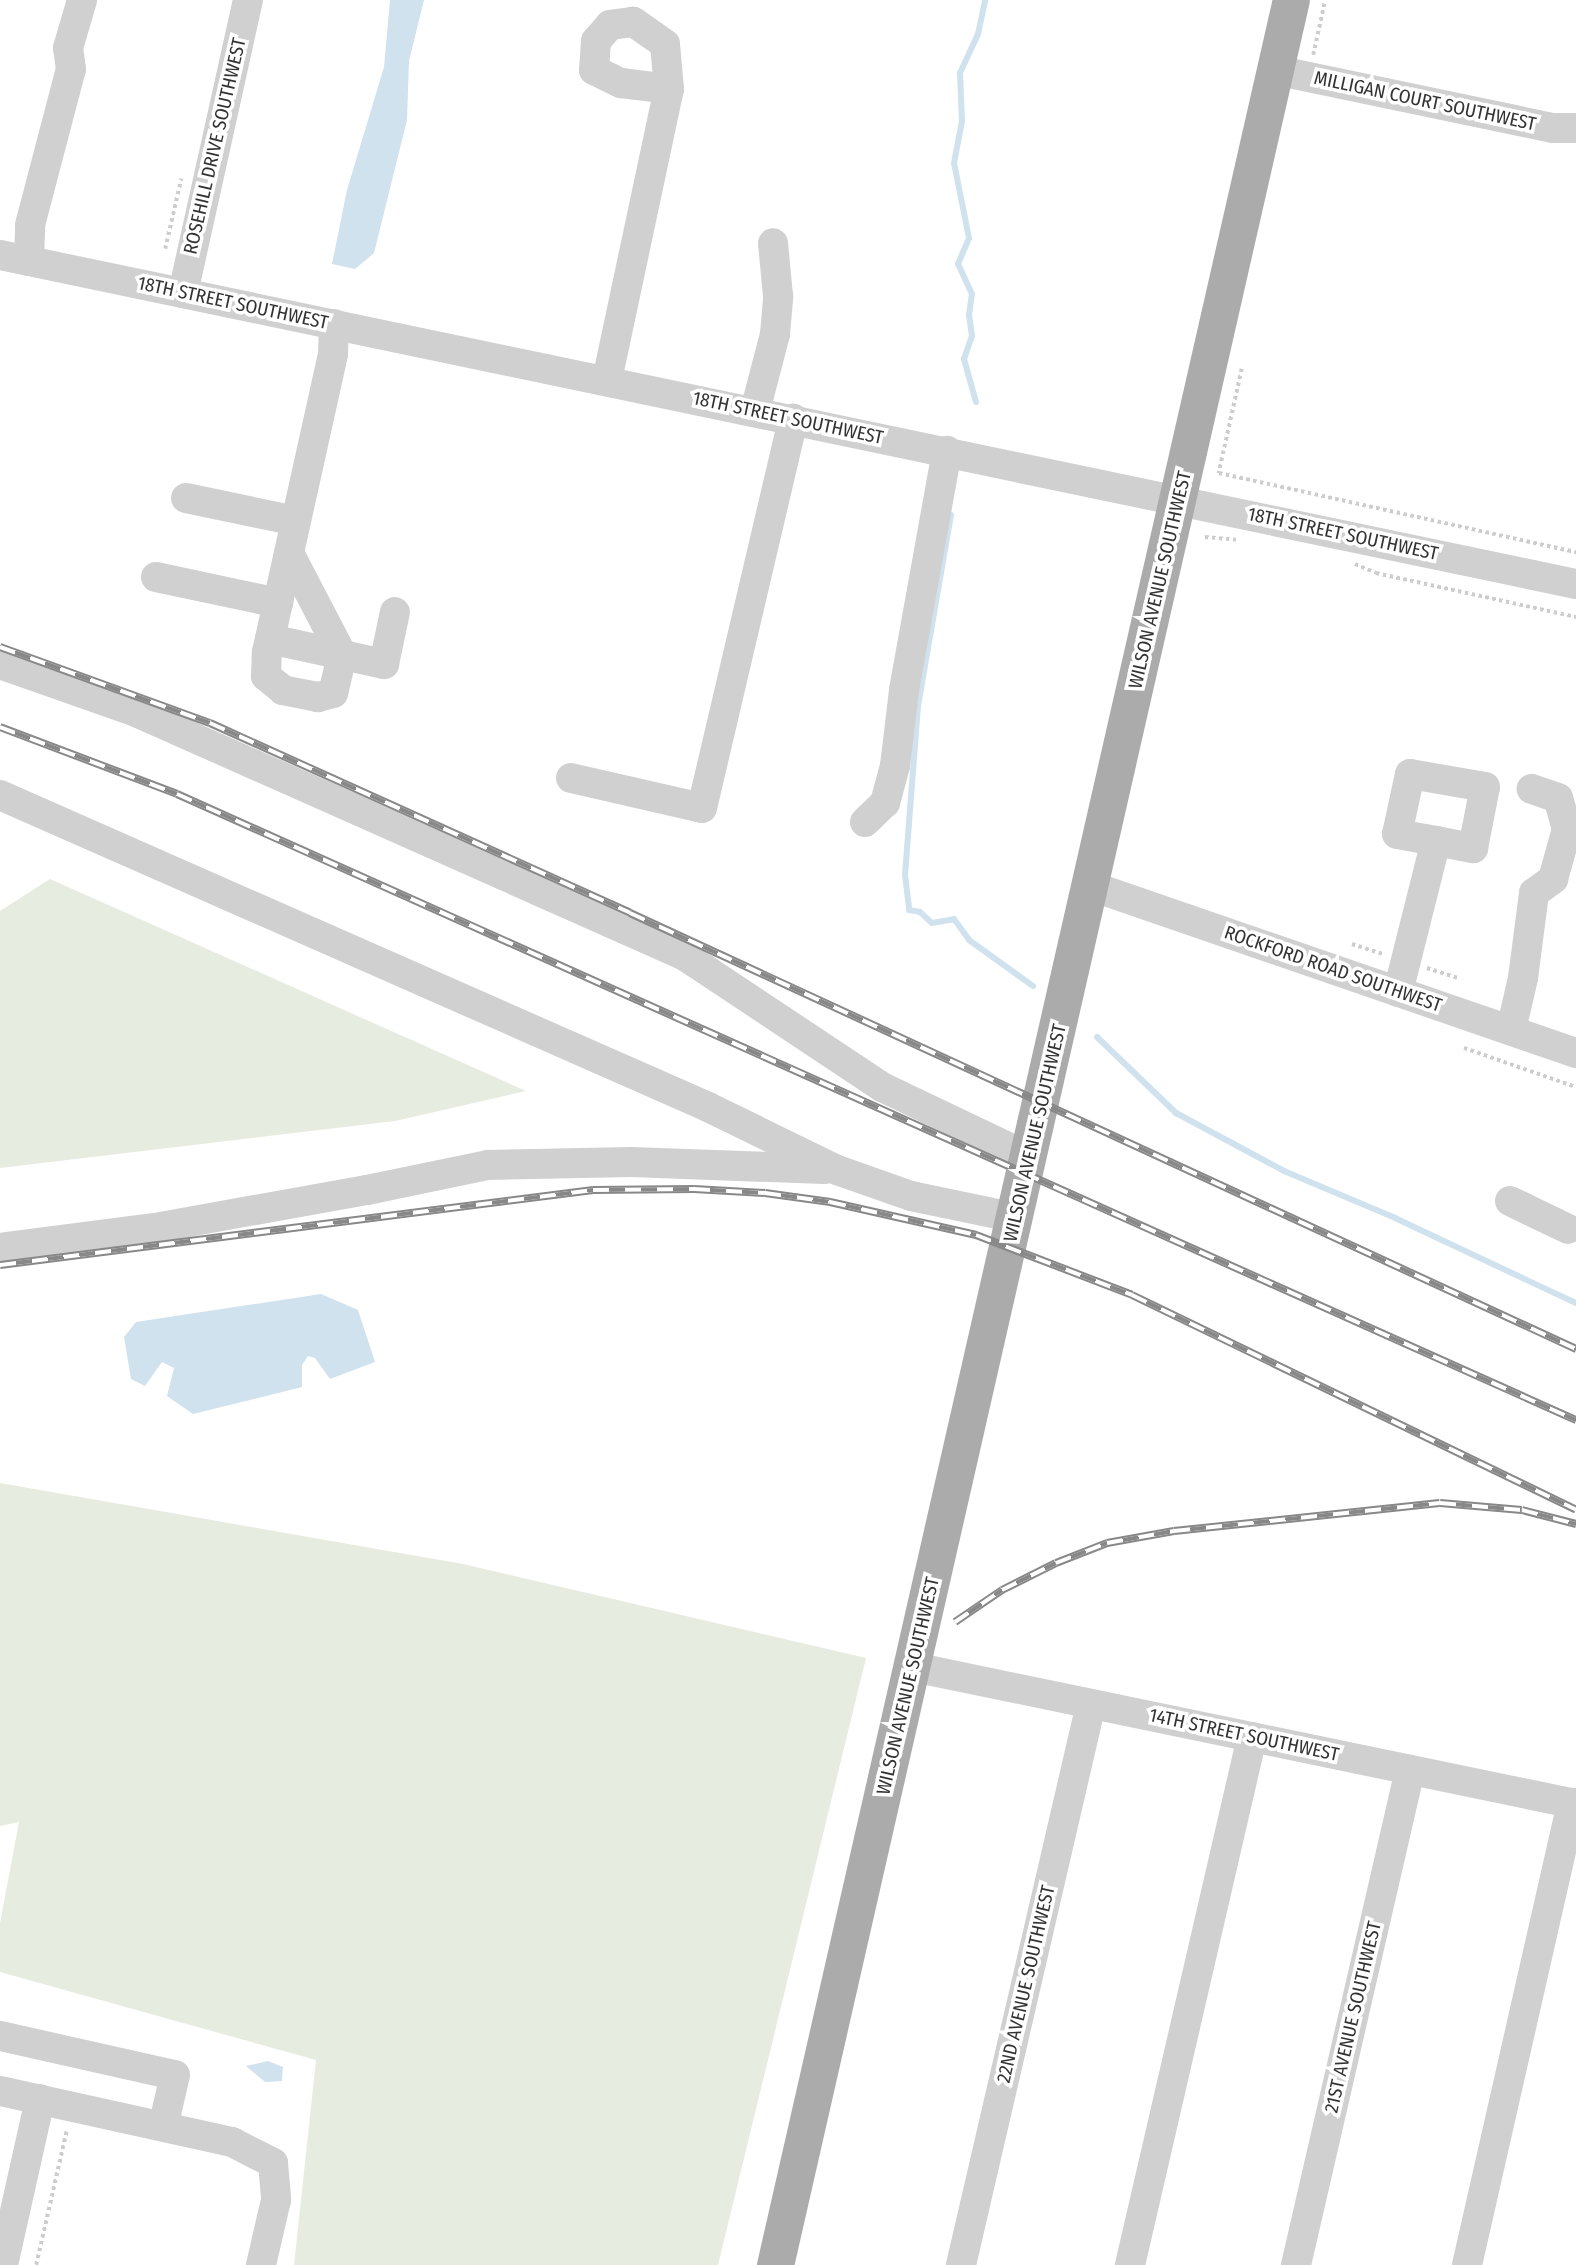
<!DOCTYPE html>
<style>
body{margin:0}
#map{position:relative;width:1576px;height:2265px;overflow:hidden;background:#fff;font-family:"Fira Sans Condensed",sans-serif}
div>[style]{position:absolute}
.green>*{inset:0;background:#e6ecdf}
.water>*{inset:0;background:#cfe2ee}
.stream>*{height:6px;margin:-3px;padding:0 3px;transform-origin:3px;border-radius:3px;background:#cfe2ee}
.path>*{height:3.5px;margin-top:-1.75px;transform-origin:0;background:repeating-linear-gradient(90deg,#cdcdcd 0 3.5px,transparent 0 7px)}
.minor>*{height:30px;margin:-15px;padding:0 15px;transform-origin:15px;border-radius:15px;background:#d0d0d0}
.major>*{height:37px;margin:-18.5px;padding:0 18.5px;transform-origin:18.5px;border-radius:18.5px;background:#ababab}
.rail>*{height:8px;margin-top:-4px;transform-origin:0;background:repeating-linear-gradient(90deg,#fff 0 16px,#888 0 32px);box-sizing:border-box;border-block:2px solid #888}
span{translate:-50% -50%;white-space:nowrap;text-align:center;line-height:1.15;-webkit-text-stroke:7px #fff;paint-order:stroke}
.street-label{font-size:19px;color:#333}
</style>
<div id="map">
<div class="green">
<div style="clip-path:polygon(50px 879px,526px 1091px,395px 1121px,0 1168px,0 911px)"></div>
<div style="clip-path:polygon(0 1483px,463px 1564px,866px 1658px,718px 2265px,294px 2265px,316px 2060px,0 1972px,0 1923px,19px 1822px,0 1826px)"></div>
</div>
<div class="water">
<div style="clip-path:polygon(390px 0,424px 0,409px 61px,407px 120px,374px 253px,355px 269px,332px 264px,347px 190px,384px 67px)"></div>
<div style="clip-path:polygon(321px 1294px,358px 1310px,375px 1362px,330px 1379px,315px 1358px,308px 1356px,302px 1365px,302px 1387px,193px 1414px,167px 1396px,174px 1368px,162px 1362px,145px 1386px,131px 1379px,124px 1337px,136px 1322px)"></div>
<div style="clip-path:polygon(268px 2061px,283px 2067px,282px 2081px,265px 2082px,246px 2066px)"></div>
</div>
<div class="stream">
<div style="left:976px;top:402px;width:45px;rotate:-105.6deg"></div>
<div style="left:964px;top:359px;width:24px;rotate:-71deg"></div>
<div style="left:972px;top:336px;width:21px;rotate:-98deg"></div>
<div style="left:969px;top:315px;width:21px;rotate:-82deg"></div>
<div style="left:972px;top:294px;width:33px;rotate:-115deg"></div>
<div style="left:958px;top:264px;width:28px;rotate:-67deg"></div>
<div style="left:969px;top:238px;width:76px;rotate:-101.3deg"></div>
<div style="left:954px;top:163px;width:43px;rotate:-79.2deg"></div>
<div style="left:962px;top:121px;width:48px;rotate:-92.4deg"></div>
<div style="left:960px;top:73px;width:43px;rotate:-65.2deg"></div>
<div style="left:978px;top:34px;width:35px;rotate:-78deg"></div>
<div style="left:951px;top:515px;width:194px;rotate:99.8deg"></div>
<div style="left:918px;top:706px;width:169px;rotate:94.4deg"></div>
<div style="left:905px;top:875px;width:35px;rotate:83deg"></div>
<div style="left:909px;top:910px;width:11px;rotate:10deg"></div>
<div style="left:920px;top:912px;width:16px;rotate:43deg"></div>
<div style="left:932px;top:923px;width:22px;rotate:-10deg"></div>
<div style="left:954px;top:919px;width:26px;rotate:54deg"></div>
<div style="left:969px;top:940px;width:79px;rotate:35.7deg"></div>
<div style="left:1097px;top:1037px;width:110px;rotate:43.9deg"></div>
<div style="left:1176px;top:1113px;width:123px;rotate:28.2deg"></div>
<div style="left:1284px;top:1171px;width:121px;rotate:22.9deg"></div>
<div style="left:1395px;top:1218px;width:200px;rotate:25.2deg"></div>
</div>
<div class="path">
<div style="left:1313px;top:55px;width:56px;rotate:-77.7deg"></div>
<div style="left:165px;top:249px;width:72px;rotate:-77.1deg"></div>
<div style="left:1242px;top:369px;width:107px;rotate:102.5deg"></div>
<div style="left:1219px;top:473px;width:366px;rotate:12.5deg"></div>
<div style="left:1205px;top:537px;width:33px;rotate:5deg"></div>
<div style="left:1355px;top:564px;width:23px;rotate:23deg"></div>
<div style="left:1376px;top:573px;width:205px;rotate:12.4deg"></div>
<div style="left:1352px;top:944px;width:33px;rotate:18deg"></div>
<div style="left:1427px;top:968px;width:33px;rotate:18deg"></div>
<div style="left:1464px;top:1048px;width:119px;rotate:19.2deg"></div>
<div style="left:36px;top:2265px;width:139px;rotate:-77.2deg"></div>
</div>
<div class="minor">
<div style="left:1275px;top:70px;width:284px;rotate:11.8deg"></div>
<div style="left:1553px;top:128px;width:23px"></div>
<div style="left:0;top:255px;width:1610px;rotate:11.79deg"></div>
<div style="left:29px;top:261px;width:36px;rotate:-88deg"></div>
<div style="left:30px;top:225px;width:161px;rotate:-75.3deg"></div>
<div style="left:71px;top:69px;width:21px;rotate:-98deg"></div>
<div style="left:68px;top:48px;width:50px;rotate:-73.7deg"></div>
<div style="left:183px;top:293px;width:300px;rotate:-77.5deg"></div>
<div style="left:607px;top:380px;width:298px;rotate:-78deg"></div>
<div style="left:669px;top:89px;width:45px;rotate:-95.1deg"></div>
<div style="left:665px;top:44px;width:39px;rotate:-145deg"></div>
<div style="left:633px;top:22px;width:23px;rotate:173deg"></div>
<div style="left:610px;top:25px;width:21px;rotate:131deg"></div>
<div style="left:596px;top:41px;width:29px;rotate:94deg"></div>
<div style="left:594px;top:70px;width:30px;rotate:26deg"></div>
<div style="left:621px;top:83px;width:48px;rotate:7.1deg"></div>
<div style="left:755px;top:411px;width:80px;rotate:-75.4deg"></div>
<div style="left:775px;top:334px;width:38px;rotate:-85deg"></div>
<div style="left:778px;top:296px;width:53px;rotate:-95.4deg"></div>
<div style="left:186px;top:498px;width:112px;rotate:11.8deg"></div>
<div style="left:289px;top:553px;width:115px;rotate:62.5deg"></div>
<div style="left:342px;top:655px;width:39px;rotate:103deg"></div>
<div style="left:333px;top:693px;width:16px;rotate:165deg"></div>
<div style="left:318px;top:697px;width:36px;rotate:-169deg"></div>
<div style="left:283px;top:690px;width:22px;rotate:-141deg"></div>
<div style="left:266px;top:676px;width:24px;rotate:-88deg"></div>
<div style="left:267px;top:652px;width:305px;rotate:-77.5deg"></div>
<div style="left:333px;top:354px;width:30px;rotate:-88deg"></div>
<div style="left:156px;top:577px;width:125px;rotate:12deg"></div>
<div style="left:270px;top:639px;width:117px;rotate:12.4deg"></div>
<div style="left:384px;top:664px;width:53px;rotate:-78.1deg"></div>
<div style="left:0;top:664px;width:144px;rotate:19.4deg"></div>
<div style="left:136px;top:712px;width:601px;rotate:23.96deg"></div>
<div style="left:685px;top:956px;width:237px;rotate:33.6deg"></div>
<div style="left:882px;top:1087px;width:163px;rotate:25.5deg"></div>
<div style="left:571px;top:778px;width:134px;rotate:12.9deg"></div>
<div style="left:702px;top:808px;width:400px;rotate:-76.8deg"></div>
<div style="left:0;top:795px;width:774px;rotate:23.78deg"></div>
<div style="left:708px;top:1107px;width:144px;rotate:26deg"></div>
<div style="left:837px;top:1170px;width:78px;rotate:19.4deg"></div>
<div style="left:911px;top:1196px;width:107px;rotate:11.8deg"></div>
<div style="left:865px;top:822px;width:28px;rotate:-44deg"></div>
<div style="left:885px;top:803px;width:38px;rotate:-75deg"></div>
<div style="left:895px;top:766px;width:77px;rotate:-83.2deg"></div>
<div style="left:904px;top:690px;width:243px;rotate:-79.8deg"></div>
<div style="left:1091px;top:886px;width:513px;rotate:19deg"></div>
<div style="left:1398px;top:992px;width:156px;rotate:-75.9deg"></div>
<div style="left:1436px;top:841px;width:38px;rotate:11deg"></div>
<div style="left:1473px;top:848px;width:62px;rotate:-78.9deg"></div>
<div style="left:1485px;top:787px;width:76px;rotate:-170.2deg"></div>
<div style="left:1410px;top:774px;width:61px;rotate:102.2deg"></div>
<div style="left:1397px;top:834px;width:40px;rotate:10deg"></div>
<div style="left:1511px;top:1030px;width:53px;rotate:-77deg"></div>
<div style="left:1523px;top:978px;width:86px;rotate:-82.6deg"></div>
<div style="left:1534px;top:893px;width:24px;rotate:-36deg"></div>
<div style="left:1553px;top:879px;width:52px;rotate:-74.4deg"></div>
<div style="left:1567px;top:829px;width:32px;rotate:-106deg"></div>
<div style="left:1558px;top:798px;width:28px;rotate:-161deg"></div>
<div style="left:1510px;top:1201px;width:64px;rotate:25.8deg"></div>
<div style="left:0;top:1248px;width:156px;rotate:-7.4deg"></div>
<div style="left:155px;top:1228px;width:215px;rotate:-10.2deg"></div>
<div style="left:367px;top:1190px;width:124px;rotate:-11.7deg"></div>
<div style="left:488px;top:1165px;width:143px;rotate:-1.2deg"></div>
<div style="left:631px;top:1162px;width:194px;rotate:2.1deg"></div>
<div style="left:913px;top:1667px;width:677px;rotate:11.68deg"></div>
<div style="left:0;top:2036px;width:179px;rotate:12.6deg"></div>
<div style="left:175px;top:2075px;width:53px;rotate:103deg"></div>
<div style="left:0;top:2091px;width:238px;rotate:12.4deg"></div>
<div style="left:232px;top:2142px;width:46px;rotate:27.1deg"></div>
<div style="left:273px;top:2163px;width:37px;rotate:85deg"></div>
<div style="left:276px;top:2200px;width:67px;rotate:103deg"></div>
<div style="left:3px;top:2265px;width:170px;rotate:-77.4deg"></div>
<div style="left:961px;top:2265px;width:576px;rotate:-76.95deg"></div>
<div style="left:1130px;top:2265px;width:542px;rotate:-76.99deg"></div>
<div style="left:1296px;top:2265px;width:508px;rotate:-77.03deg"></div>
<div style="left:1467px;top:2265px;width:474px;rotate:-77.2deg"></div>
</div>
<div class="major">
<div style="left:775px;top:2265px;width:2323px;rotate:-77.17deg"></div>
</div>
<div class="rail">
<div style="left:0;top:647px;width:223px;rotate:19.9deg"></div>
<div style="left:210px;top:723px;width:461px;rotate:24.3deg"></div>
<div style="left:630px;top:913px;width:1042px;rotate:24.74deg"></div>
<div style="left:0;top:727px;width:189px;rotate:20.7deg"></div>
<div style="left:177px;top:794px;width:1533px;rotate:24.11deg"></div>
<div style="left:0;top:1265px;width:598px;rotate:-7.21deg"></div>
<div style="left:593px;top:1190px;width:101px;rotate:-0.6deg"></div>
<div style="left:694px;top:1189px;width:71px;rotate:3.2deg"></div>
<div style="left:765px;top:1193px;width:66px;rotate:7.9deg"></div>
<div style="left:830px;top:1202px;width:150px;rotate:12.7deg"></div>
<div style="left:976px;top:1235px;width:167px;rotate:21deg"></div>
<div style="left:1132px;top:1295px;width:493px;rotate:25.8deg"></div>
<div style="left:955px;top:1622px;width:57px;rotate:-34.2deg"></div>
<div style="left:1002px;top:1590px;width:60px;rotate:-26.6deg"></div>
<div style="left:1056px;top:1563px;width:55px;rotate:-21.4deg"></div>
<div style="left:1107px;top:1543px;width:68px;rotate:-10.2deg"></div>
<div style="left:1174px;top:1531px;width:267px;rotate:-6deg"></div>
<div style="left:1440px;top:1503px;width:82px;rotate:4.9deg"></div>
<div style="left:1522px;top:1510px;width:56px;rotate:14.5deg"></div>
</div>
<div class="street-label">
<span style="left:1425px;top:101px;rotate:12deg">MILLIGAN COURT SOUTHWEST</span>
<span style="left:215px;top:146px;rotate:-77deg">ROSEHILL DRIVE SOUTHWEST</span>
<span style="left:233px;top:303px;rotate:12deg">18TH STREET SOUTHWEST</span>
<span style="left:788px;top:418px;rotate:12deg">18TH STREET SOUTHWEST</span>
<span style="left:1343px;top:534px;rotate:12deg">18TH STREET SOUTHWEST</span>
<span style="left:1160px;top:580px;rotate:-77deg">WILSON AVENUE SOUTHWEST</span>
<span style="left:1333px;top:969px;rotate:19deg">ROCKFORD ROAD SOUTHWEST</span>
<span style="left:1035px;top:1133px;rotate:-77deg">WILSON AVENUE SOUTHWEST</span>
<span style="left:908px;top:1686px;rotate:-77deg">WILSON AVENUE SOUTHWEST</span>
<span style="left:1244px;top:1735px;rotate:12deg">14TH STREET SOUTHWEST</span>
<span style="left:1026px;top:1984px;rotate:-77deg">22ND AVENUE SOUTHWEST</span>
<span style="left:1353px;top:2017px;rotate:-77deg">21ST AVENUE SOUTHWEST</span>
</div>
</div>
